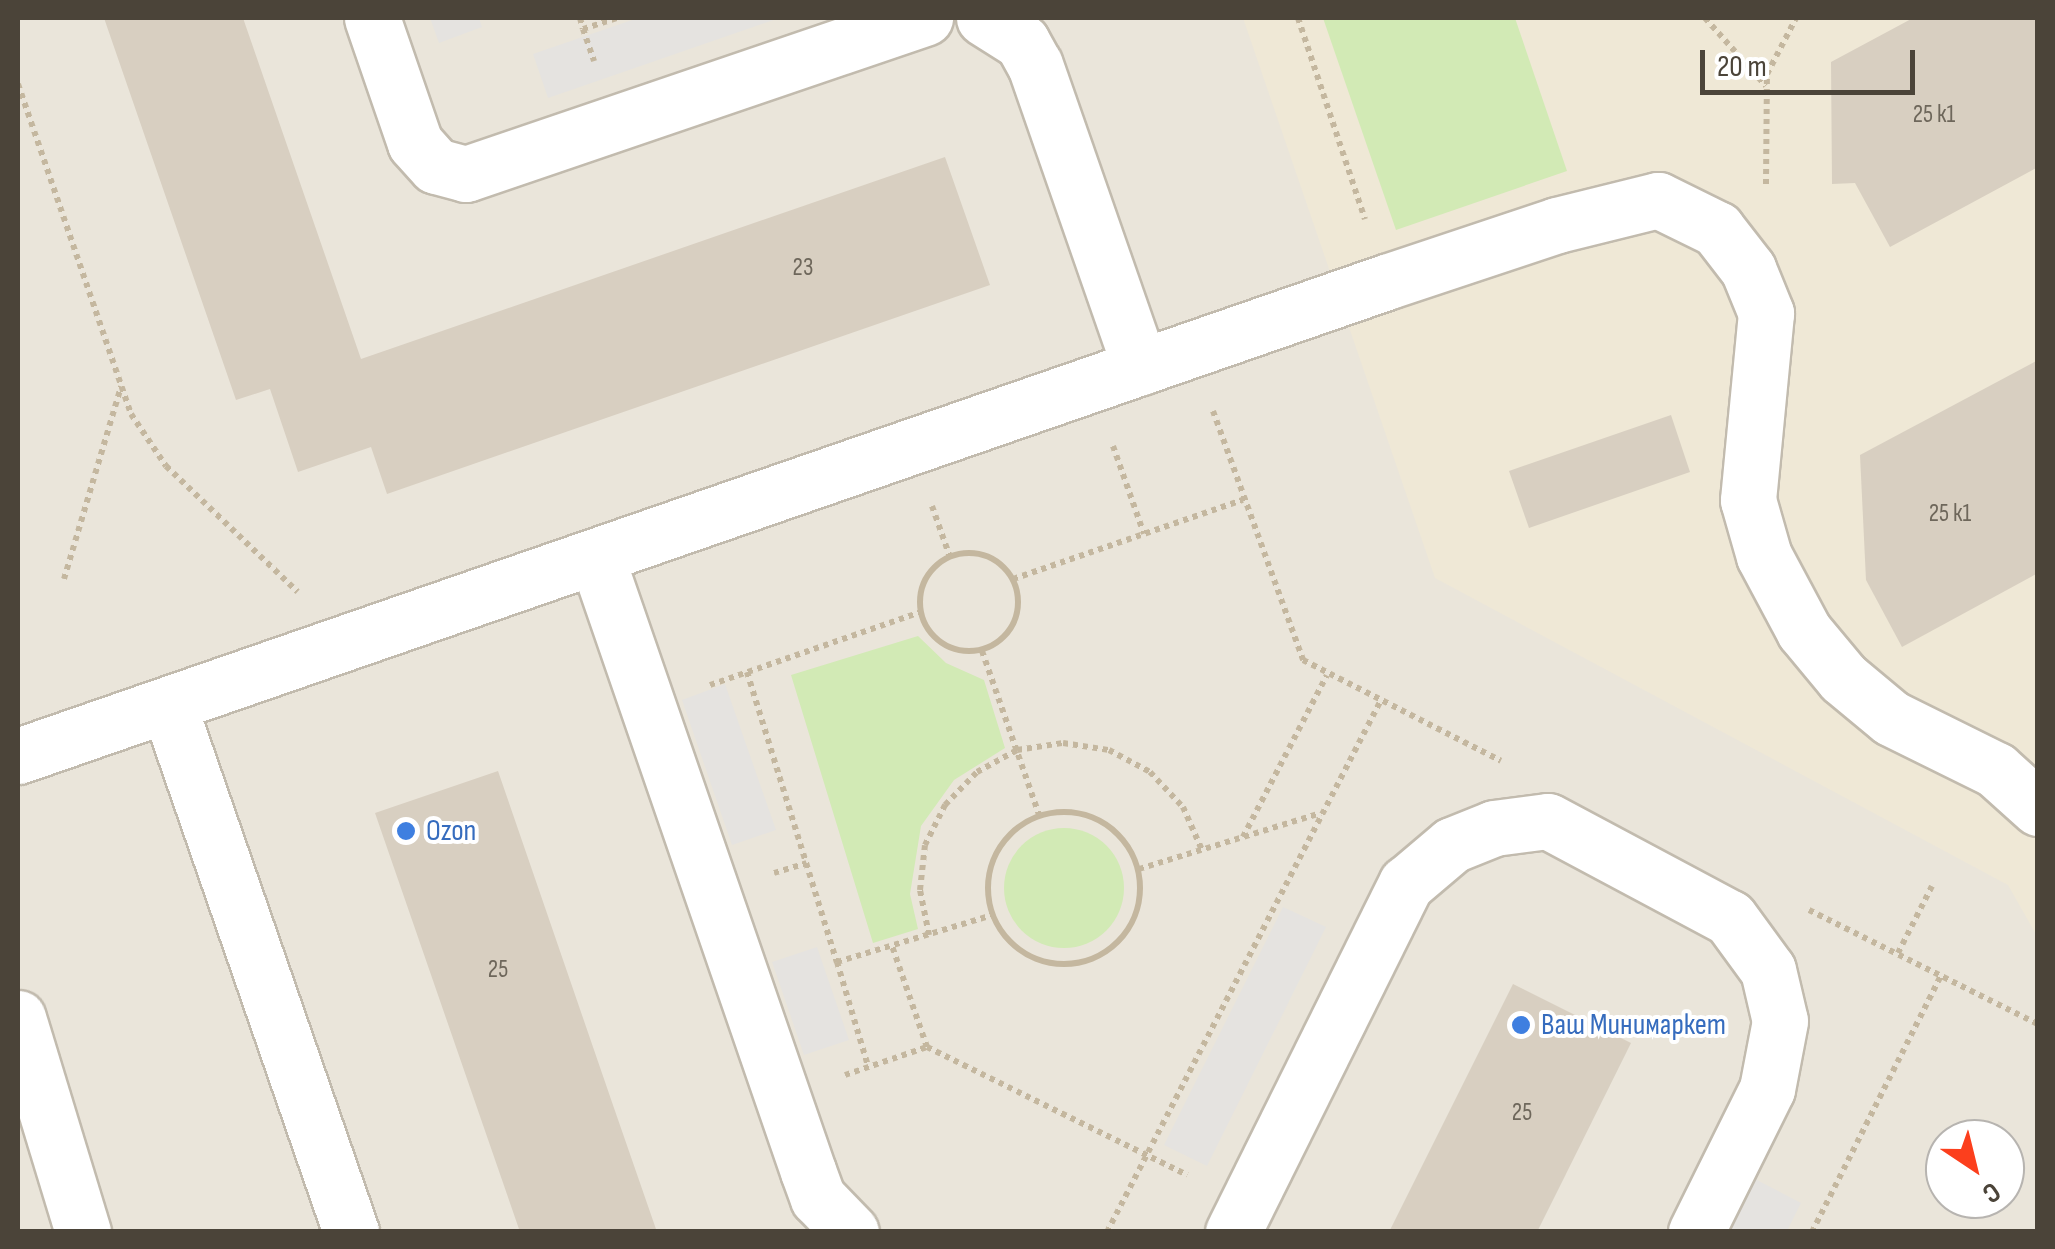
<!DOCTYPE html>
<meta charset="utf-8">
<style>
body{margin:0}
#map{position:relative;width:2055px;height:1249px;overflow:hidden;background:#f6f3ec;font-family:"Sofia Sans Condensed",sans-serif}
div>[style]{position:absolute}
.residential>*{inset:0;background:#eae5da}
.education>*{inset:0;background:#efe8d6}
.green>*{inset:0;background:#d2eab5}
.round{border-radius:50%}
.parking>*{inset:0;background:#e5e3e0}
.building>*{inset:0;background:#d8cfc1}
.path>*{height:6px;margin-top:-3px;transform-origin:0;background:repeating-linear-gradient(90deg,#c4b79f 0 5px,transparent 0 10px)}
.path>.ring{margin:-3px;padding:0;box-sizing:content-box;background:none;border:6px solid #c4b79f;border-radius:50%}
.roads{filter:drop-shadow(2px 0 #c2bbae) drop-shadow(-2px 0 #c2bbae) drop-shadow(0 2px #c2bbae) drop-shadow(0 -2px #c2bbae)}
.minor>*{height:55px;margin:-27.5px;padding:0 27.5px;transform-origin:27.5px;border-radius:27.5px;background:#fff}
.dots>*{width:28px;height:28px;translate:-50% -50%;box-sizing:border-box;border:5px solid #fff;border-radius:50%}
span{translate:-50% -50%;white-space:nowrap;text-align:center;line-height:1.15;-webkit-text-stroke:8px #fff;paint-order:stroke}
.number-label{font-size:25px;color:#6e675b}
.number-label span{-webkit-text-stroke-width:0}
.shop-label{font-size:30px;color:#366cbe}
.left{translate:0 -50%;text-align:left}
.frame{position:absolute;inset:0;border:20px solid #4b4439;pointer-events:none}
.north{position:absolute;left:1925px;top:1119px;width:100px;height:100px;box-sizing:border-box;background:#fff;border:2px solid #b7b4b0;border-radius:50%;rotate:145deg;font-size:28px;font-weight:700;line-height:40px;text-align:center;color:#4b4439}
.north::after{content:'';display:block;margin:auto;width:35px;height:45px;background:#fc3f1d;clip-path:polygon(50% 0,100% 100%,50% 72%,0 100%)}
.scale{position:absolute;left:1700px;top:50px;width:215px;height:45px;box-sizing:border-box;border:5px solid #4b4439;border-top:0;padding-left:12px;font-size:30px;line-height:35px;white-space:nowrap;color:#4b4439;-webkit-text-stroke:8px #fff;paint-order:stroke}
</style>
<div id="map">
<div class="residential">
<div style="clip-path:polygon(evenodd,18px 18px,2037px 18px,2037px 1231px,18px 1231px,18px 18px,1945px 1139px,2005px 1139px,2005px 1199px,1945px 1199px,1945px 1139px)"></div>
</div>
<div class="education">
<div style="clip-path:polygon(1243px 18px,2037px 18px,2037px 936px,2008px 885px,1435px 578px)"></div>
</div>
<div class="green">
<div style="clip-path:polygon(1323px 18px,1515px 18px,1567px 171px,1396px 230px)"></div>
<div style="clip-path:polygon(918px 636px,946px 663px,984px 680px,1005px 748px,954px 780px,921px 826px,910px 894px,918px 929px,873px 943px,791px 675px)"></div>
<div class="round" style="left:1004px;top:828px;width:120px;height:120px"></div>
</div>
<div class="parking">
<div style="clip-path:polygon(430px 18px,479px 18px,482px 27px,439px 43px)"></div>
<div style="clip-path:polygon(638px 18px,779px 18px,548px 98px,533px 54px)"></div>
<div style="clip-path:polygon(725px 684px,776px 830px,732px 845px,682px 700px)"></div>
<div style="clip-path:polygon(1283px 907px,1326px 927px,1207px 1166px,1164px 1145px)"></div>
<div style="clip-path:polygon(817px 947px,849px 1040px,804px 1055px,772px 962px)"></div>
<div style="clip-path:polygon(1755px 1179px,1801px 1203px,1787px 1231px,1729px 1231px)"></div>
</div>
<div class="building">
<div style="clip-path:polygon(104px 18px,243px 18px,361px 359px,945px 157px,990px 285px,387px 494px,371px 447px,298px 472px,270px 389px,236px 400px)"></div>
<div style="clip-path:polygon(1913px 18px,2038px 18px,2038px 167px,1890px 247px,1855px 183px,1832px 184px,1831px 62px)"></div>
<div style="clip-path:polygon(2038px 360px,2038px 573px,1902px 647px,1866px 580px,1860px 455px)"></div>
<div style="clip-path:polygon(1671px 415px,1690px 472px,1529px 528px,1509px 471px)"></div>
<div style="clip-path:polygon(498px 771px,614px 1108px,657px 1232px,520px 1232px,375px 813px)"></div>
<div style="clip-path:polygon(1513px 984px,1631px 1043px,1561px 1184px,1537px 1232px,1389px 1232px)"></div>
</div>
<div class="path">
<div style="left:580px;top:18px;width:11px;rotate:75deg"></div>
<div style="left:583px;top:29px;width:36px;rotate:-18deg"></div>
<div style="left:1298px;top:18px;width:212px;rotate:71.6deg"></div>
<div style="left:1705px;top:18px;width:91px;rotate:48.1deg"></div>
<div style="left:583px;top:29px;width:34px;rotate:71deg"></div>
<div style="left:18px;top:84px;width:349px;rotate:71.1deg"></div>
<div style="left:131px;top:414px;width:63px;rotate:56.1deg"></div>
<div style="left:166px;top:466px;width:182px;rotate:43.7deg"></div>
<div style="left:1766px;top:184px;width:110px;rotate:-89.5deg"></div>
<div style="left:1767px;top:74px;width:63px;rotate:-62.6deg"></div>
<div style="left:1213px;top:411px;width:265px;rotate:70.1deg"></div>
<div style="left:1303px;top:660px;width:222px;rotate:27deg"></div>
<div style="left:1113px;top:446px;width:93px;rotate:70.6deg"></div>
<div style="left:932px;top:506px;width:54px;rotate:70.6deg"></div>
<div class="ring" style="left:920px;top:553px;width:92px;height:92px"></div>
<div style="left:64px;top:579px;width:201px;rotate:-73.5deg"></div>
<div style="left:1013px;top:579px;width:243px;rotate:-19deg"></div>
<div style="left:982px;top:651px;width:174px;rotate:70.8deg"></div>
<div style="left:747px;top:672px;width:304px;rotate:72.8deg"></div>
<div style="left:837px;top:962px;width:163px;rotate:-16.8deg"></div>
<div style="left:710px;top:685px;width:223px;rotate:-19.1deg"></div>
<div class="ring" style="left:988px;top:812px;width:146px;height:146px"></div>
<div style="left:1243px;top:837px;width:182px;rotate:-62.6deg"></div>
<div style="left:1139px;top:869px;width:190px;rotate:-17.1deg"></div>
<div style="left:774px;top:873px;width:34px;rotate:-17deg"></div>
<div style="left:1809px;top:910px;width:256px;rotate:26.5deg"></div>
<div style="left:929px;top:935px;width:46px;rotate:-101.3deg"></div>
<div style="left:920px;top:890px;width:45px;rotate:-83.7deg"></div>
<div style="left:925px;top:845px;width:45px;rotate:-63.4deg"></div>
<div style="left:945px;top:805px;width:46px;rotate:-45.9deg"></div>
<div style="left:977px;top:772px;width:46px;rotate:-28.8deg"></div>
<div style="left:1017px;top:750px;width:47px;rotate:-8.7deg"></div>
<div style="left:1063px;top:743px;width:47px;rotate:8.7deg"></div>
<div style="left:1109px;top:750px;width:47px;rotate:28.2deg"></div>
<div style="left:1150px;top:772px;width:48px;rotate:46.7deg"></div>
<div style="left:1183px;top:807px;width:47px;rotate:66.2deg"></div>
<div style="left:1898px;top:953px;width:75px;rotate:-63.1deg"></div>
<div style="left:837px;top:962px;width:109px;rotate:73.4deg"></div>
<div style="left:927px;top:1047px;width:290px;rotate:26.2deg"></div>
<div style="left:845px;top:1075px;width:87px;rotate:-18.9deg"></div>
<div style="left:927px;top:1047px;width:107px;rotate:-109.1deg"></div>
<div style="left:2038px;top:1142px;width:82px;rotate:90deg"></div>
<div style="left:1107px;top:1232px;width:596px;rotate:-62.75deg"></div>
<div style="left:1812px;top:1232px;width:288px;rotate:-63.3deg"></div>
</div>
<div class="roads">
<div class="minor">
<div style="left:372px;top:18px;width:132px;rotate:71deg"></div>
<div style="left:415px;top:143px;width:31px;rotate:48deg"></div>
<div style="left:436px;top:166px;width:31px;rotate:15deg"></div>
<div style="left:466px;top:174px;width:485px;rotate:-18.8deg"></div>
<div style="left:984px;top:18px;width:45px;rotate:32.3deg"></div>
<div style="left:1022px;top:42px;width:26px;rotate:61deg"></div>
<div style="left:1035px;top:65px;width:320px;rotate:70.8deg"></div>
<div style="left:596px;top:556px;width:651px;rotate:70.98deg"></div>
<div style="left:808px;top:1171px;width:29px;rotate:70deg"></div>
<div style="left:818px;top:1198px;width:47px;rotate:45.9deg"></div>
<div style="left:168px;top:704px;width:559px;rotate:70.88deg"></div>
<div style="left:18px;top:756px;width:1448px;rotate:-19.11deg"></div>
<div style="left:1386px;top:282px;width:180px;rotate:-18.4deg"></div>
<div style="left:1557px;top:225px;width:104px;rotate:-13.9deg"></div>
<div style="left:1658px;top:200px;width:66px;rotate:26.2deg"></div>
<div style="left:1717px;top:229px;width:51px;rotate:52.2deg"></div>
<div style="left:1748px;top:269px;width:48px;rotate:67.8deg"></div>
<div style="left:1766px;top:313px;width:188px;rotate:95.5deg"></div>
<div style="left:1748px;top:500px;width:58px;rotate:74.1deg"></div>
<div style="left:1764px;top:556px;width:85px;rotate:61.9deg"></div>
<div style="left:1804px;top:631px;width:61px;rotate:50.3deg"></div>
<div style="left:1843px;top:678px;width:62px;rotate:39.8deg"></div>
<div style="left:1891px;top:718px;width:117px;rotate:26.3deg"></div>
<div style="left:1996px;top:770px;width:57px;rotate:42.1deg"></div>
<div style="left:18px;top:1018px;width:224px;rotate:73.1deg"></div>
<div style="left:1233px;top:1232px;width:389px;rotate:-63.6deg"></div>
<div style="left:1406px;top:884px;width:60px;rotate:-40.3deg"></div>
<div style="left:1452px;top:845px;width:45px;rotate:-22deg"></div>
<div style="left:1494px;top:828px;width:54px;rotate:-7.4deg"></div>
<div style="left:1548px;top:821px;width:206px;rotate:28.1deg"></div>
<div style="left:1730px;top:918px;width:64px;rotate:53.8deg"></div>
<div style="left:1768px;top:970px;width:52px;rotate:76.8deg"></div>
<div style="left:1780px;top:1021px;width:69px;rotate:100.8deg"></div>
<div style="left:1767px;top:1089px;width:160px;rotate:116.4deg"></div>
</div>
</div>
<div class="dots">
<div style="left:406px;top:831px;background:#3f7fe0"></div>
<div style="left:1521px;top:1025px;background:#3f7fe0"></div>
</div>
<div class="number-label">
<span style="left:1934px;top:115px">25 к1</span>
<span style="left:803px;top:268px">23</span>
<span style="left:1950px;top:514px">25 к1</span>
<span style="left:498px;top:970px">25</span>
<span style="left:1522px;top:1113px">25</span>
</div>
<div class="shop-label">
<span class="left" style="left:426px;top:831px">Ozon</span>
<span class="left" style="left:1541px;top:1025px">Ваш Минимаркет</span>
</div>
<div class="frame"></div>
<div class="north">С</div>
<div class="scale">20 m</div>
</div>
